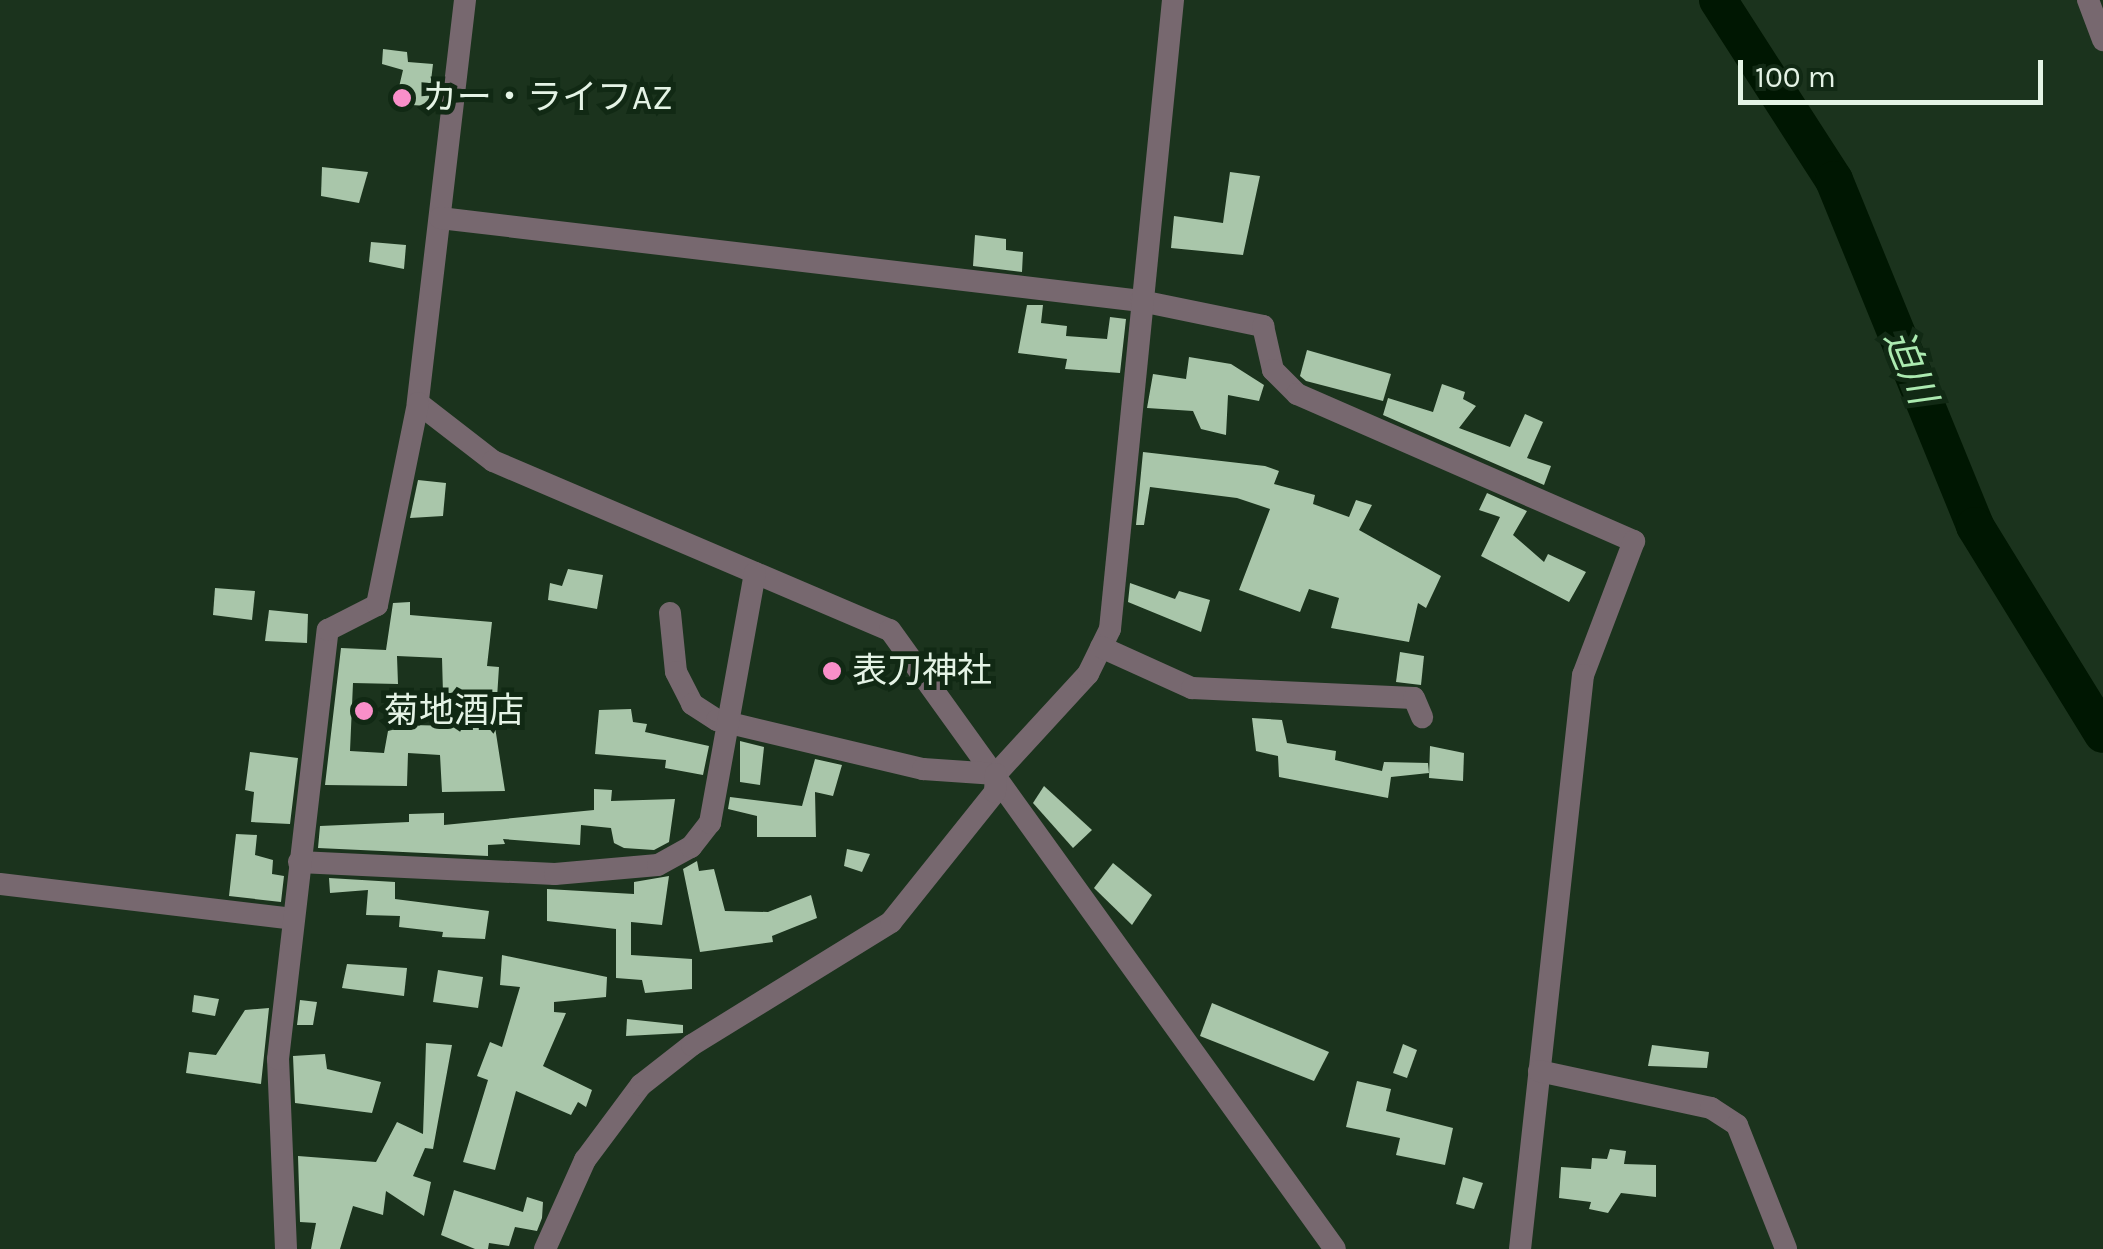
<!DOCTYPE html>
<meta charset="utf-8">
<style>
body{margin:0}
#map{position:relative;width:2103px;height:1249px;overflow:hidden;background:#1b331d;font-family:Karla,"Noto Sans JP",sans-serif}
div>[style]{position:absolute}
.river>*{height:38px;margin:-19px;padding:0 19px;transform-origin:19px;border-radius:19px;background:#001702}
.building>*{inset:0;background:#a9c6aa}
.minor>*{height:22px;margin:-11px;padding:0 11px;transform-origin:11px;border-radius:11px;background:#77686f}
.dots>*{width:28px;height:28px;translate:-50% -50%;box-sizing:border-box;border:5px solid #112914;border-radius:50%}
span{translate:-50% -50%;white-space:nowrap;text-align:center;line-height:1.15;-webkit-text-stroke:10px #112914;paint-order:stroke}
.poi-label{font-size:35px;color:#e4f3e5}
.left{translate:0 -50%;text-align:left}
.water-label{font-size:38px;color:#abeab0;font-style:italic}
.scale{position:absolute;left:1738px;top:60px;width:305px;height:45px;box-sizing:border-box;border:5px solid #e4f3e5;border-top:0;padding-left:12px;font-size:30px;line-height:35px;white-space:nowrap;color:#e4f3e5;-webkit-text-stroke:8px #112914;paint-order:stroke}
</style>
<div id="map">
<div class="river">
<div style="left:1718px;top:0;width:214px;rotate:57.2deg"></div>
<div style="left:1834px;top:180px;width:374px;rotate:67.8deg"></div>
<div style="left:1975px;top:526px;width:244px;rotate:58.4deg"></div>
</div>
<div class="building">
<div style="clip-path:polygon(383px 49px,407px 52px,408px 62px,433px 64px,428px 106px,395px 104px,403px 70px,382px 64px)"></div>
<div style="clip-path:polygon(322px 167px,368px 172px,359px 203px,321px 196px)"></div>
<div style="clip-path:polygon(1230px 172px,1260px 176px,1243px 255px,1171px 248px,1174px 216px,1223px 223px)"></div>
<div style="clip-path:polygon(975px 235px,1006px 239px,1006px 250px,1023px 252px,1022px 272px,973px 266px)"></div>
<div style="clip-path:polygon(371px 242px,406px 245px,404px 269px,369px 262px)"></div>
<div style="clip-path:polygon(1027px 305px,1043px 305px,1041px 323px,1067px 326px,1066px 336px,1107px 339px,1110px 317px,1126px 319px,1120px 373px,1065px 369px,1067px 359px,1018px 353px)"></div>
<div style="clip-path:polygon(1307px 350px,1391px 374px,1383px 401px,1306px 381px,1300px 376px)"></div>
<div style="clip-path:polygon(1189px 357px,1231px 364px,1264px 385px,1259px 401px,1228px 395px,1226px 435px,1201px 429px,1193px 411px,1147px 408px,1153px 374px,1186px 379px)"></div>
<div style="clip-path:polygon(1442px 384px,1465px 392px,1463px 399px,1476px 406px,1459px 428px,1510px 447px,1525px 414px,1543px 422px,1527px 458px,1551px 466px,1544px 485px,1383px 415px,1388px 398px,1433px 412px)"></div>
<div style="clip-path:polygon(1143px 452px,1265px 466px,1279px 471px,1274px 484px,1315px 495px,1313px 504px,1349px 517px,1356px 500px,1372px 505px,1359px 530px,1441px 576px,1426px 608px,1418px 603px,1409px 642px,1331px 628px,1339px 598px,1309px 589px,1300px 612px,1239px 590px,1270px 509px,1237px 498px,1150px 487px,1144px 525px,1136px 525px)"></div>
<div style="clip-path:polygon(418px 480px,446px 483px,443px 516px,410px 518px)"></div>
<div style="clip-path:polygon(1487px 493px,1527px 511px,1513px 535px,1544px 562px,1548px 554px,1586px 572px,1569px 602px,1481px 556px,1500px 517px,1479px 510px)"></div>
<div style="clip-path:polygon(568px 569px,603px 575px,597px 609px,548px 600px,550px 583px,562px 586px)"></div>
<div style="clip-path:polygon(1130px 583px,1175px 599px,1179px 591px,1210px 600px,1201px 632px,1128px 602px)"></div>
<div style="clip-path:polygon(215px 588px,255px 591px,252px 620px,213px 615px)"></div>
<div style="clip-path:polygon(410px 602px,410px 615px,492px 622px,487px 666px,499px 667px,497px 698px,443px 694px,442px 658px,397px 656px,398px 684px,353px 683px,350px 751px,384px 753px,388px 731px,412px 725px,495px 727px,505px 791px,442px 792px,440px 755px,408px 753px,407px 786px,325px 785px,341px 648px,386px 650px,393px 603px)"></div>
<div style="clip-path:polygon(269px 610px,308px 614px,307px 643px,265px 641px)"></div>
<div style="clip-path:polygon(1400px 652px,1424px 656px,1421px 685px,1396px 682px)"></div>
<div style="clip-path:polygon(631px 709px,633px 722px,647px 724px,645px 732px,709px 746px,703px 775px,665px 768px,666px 760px,595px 754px,599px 710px)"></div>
<div style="clip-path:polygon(1252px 718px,1282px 720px,1287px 743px,1336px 751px,1335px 760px,1382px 771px,1384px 762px,1428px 763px,1429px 773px,1391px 777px,1388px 798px,1279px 777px,1278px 756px,1256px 751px)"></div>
<div style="clip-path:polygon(740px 741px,764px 747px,760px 785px,740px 782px)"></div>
<div style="clip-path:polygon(1430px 746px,1464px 753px,1463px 781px,1429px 778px)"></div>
<div style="clip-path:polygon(250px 752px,298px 758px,290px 824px,251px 822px,254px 792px,245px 790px)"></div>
<div style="clip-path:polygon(815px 759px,842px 765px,833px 796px,815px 792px,816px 837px,757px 837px,757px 816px,728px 809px,730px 797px,802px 806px)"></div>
<div style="clip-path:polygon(1044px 786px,1092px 830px,1073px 848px,1033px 803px)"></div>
<div style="clip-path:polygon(594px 789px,612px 790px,611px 801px,675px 799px,669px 842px,654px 850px,624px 848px,614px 843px,611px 828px,581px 825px,580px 845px,503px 839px,505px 844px,488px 845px,488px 856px,318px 848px,320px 826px,409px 822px,409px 814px,444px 813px,444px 825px,594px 810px)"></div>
<div style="clip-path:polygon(236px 834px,257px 835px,255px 855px,273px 860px,272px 874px,284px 876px,281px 902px,229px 896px)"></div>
<div style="clip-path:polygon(847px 849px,870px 854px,862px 872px,844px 866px)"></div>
<div style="clip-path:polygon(697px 861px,699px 871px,714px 869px,725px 911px,768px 912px,811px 895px,817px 918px,772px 936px,773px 942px,700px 952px,683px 869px)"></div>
<div style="clip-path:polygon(1113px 863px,1152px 895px,1132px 925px,1094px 888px)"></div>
<div style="clip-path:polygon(669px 876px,662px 925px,631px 922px,631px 955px,692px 959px,692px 989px,645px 993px,642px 980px,616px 978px,616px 929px,547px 921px,547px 889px,634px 894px,634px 882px)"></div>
<div style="clip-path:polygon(329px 878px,395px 882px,395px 899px,489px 911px,485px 939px,442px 937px,443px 932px,399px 927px,400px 916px,366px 915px,368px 890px,330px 893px)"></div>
<div style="clip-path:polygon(502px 955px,607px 977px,606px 997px,554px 1002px,554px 1012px,566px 1013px,543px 1066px,592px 1090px,586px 1107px,578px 1102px,571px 1115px,516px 1091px,495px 1170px,463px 1162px,488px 1080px,477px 1076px,490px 1042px,502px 1047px,520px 987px,500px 985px)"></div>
<div style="clip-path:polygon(347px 964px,407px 968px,404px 996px,342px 988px)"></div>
<div style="clip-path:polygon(438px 970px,483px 977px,478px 1008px,433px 1002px)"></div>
<div style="clip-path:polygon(194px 995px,219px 999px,215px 1016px,192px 1012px)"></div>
<div style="clip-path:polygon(300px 1000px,317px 1002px,313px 1025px,297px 1025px)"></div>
<div style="clip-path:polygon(1212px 1003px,1329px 1052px,1314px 1081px,1200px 1036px)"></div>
<div style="clip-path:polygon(269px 1008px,261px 1084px,186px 1073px,189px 1052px,216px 1055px,245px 1010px)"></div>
<div style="clip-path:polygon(627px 1019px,683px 1025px,683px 1033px,626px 1036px)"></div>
<div style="clip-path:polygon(426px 1043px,452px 1045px,433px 1149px,425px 1148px,413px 1176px,431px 1182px,424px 1216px,386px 1191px,383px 1215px,353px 1206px,340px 1249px,311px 1249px,316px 1223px,300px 1222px,298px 1156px,376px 1162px,397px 1122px,423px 1134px)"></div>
<div style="clip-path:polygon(1403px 1044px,1417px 1050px,1407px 1078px,1393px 1073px)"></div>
<div style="clip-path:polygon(1652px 1045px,1709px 1052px,1707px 1068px,1648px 1066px)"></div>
<div style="clip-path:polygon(325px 1054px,327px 1069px,381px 1082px,372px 1113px,295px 1103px,293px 1056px)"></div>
<div style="clip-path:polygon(1357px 1081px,1391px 1089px,1386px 1111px,1453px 1128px,1445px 1165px,1396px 1155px,1400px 1138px,1346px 1127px)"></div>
<div style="clip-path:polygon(1610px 1149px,1626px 1151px,1624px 1164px,1656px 1165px,1656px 1197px,1621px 1193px,1608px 1213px,1589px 1209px,1591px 1202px,1559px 1198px,1561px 1167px,1591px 1169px,1592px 1158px,1607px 1159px)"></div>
<div style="clip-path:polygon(1463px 1177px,1483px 1183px,1474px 1209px,1456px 1204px)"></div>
<div style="clip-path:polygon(454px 1190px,523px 1212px,527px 1197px,543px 1202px,542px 1218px,537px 1231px,515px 1227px,509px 1246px,489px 1243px,488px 1249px,475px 1249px,441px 1235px)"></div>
</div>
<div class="minor">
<div style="left:465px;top:0;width:406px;rotate:96.7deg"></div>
<div style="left:418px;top:403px;width:95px;rotate:37.7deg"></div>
<div style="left:493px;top:461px;width:431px;rotate:23.1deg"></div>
<div style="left:890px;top:630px;width:762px;rotate:54.29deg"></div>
<div style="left:2088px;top:0;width:43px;rotate:69.4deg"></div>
<div style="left:440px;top:218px;width:706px;rotate:6.75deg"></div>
<div style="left:1141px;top:301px;width:125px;rotate:11.6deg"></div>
<div style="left:1263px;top:326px;width:45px;rotate:77.2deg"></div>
<div style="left:1273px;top:370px;width:34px;rotate:45deg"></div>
<div style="left:1297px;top:394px;width:368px;rotate:23.6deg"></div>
<div style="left:1634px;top:541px;width:143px;rotate:110.8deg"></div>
<div style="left:1583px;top:675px;width:577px;rotate:96.26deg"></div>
<div style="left:670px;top:613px;width:59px;rotate:84.2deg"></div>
<div style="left:676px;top:672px;width:36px;rotate:63deg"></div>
<div style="left:692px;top:704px;width:30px;rotate:33deg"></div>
<div style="left:717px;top:720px;width:212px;rotate:13.4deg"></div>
<div style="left:923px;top:769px;width:73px;rotate:3.9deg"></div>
<div style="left:996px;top:774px;width:136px;rotate:-47.4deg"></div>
<div style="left:1088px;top:674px;width:50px;rotate:-63.9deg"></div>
<div style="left:1110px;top:629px;width:632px;rotate:-84.28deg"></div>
<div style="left:1101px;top:647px;width:100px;rotate:24.3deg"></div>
<div style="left:1192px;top:688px;width:222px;rotate:2.6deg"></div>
<div style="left:1414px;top:698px;width:21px;rotate:67deg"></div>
<div style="left:299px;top:862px;width:256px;rotate:2.7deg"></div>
<div style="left:555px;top:874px;width:103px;rotate:-5deg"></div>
<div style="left:658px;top:865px;width:38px;rotate:-29deg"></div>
<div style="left:691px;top:847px;width:31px;rotate:-52deg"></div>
<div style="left:710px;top:823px;width:254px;rotate:-79.8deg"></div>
<div style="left:0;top:884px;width:295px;rotate:6.8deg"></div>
<div style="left:1539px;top:1071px;width:176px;rotate:12.1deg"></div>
<div style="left:1711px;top:1108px;width:31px;rotate:33deg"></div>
<div style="left:1737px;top:1125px;width:133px;rotate:68.4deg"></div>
<div style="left:286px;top:1249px;width:190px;rotate:-92.4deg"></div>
<div style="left:278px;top:1059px;width:432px;rotate:-83.4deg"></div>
<div style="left:328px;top:630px;width:55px;rotate:-27deg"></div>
<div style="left:377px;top:605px;width:206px;rotate:-78.5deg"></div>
<div style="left:545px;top:1249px;width:98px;rotate:-65.8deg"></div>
<div style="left:585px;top:1160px;width:94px;rotate:-53.3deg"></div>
<div style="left:641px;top:1085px;width:65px;rotate:-38.1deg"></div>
<div style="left:692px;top:1045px;width:234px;rotate:-31.7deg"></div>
<div style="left:891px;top:922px;width:166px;rotate:-51.3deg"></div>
<div style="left:995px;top:792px;width:18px;rotate:-87deg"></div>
</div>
<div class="dots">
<div style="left:402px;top:98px;background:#f98fc9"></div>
<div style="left:832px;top:671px;background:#f98fc9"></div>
<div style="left:364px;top:711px;background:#f98fc9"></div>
</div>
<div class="poi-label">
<span class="left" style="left:422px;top:98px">カー・ライフAZ</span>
<span class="left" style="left:852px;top:671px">表刀神社</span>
<span class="left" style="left:384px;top:711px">菊地酒店</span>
</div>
<div class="water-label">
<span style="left:1910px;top:367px;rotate:68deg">迫川</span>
</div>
<div class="scale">100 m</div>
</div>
